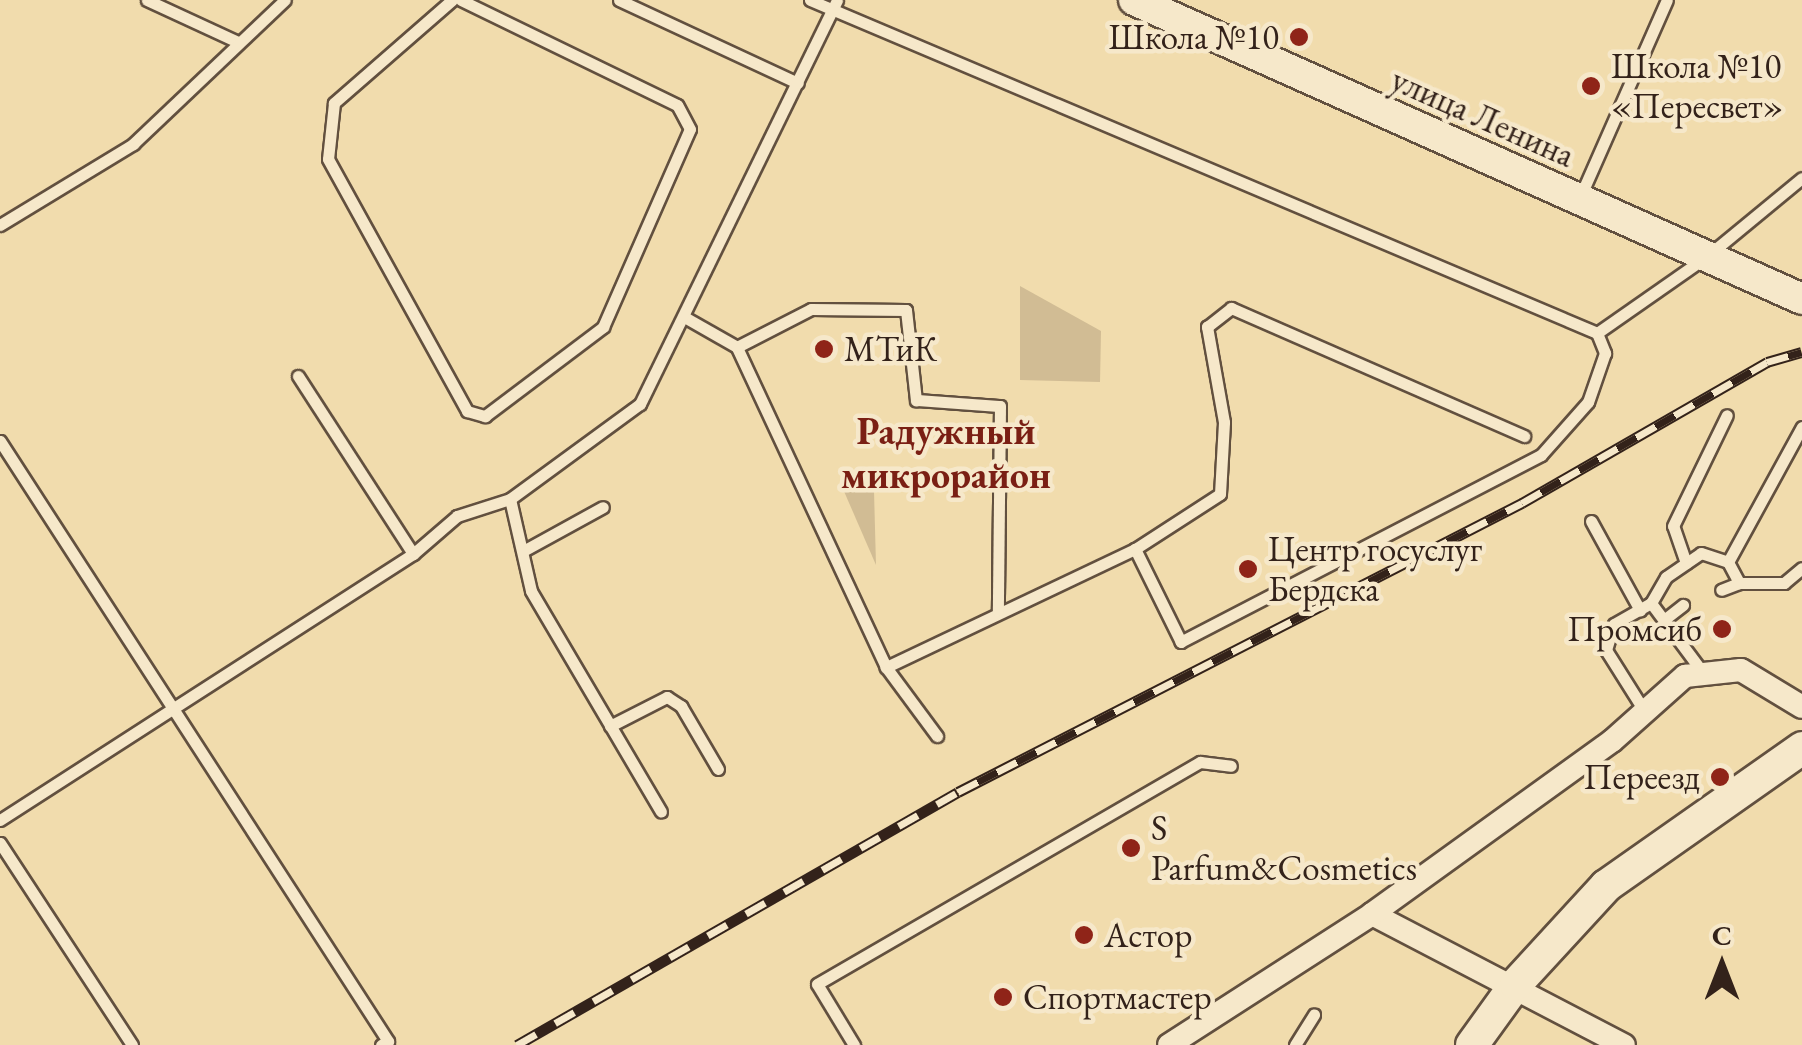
<!DOCTYPE html>
<meta charset="utf-8">
<style>
body{margin:0}
#map{position:relative;width:1802px;height:1045px;overflow:hidden;background:#f1dcad;font-family:"EB Garamond",serif}
div>[style]{position:absolute}
.green>*{inset:0;background:#d1bc94}
.roads{filter:drop-shadow(2px 0 #62503f) drop-shadow(-2px 0 #62503f) drop-shadow(0 2px #62503f) drop-shadow(0 -2px #62503f)}
.service>*{height:11px;margin:-5.5px;padding:0 5.5px;transform-origin:5.5px;border-radius:5.5px;background:#f6e8ca}
.minor>*{height:22px;margin:-11px;padding:0 11px;transform-origin:11px;border-radius:11px;background:#f6e8ca}
.tertiary>*{height:30px;margin:-15px;padding:0 15px;transform-origin:15px;border-radius:15px;background:#f6e8ca}
.secondary>*{height:32px;margin:-16px;padding:0 16px;transform-origin:16px;border-radius:16px;background:#f6e8ca}
.rail>*{height:11px;margin-top:-5.5px;transform-origin:0;background:repeating-linear-gradient(90deg,#f6e8ca 0 22px,#33221a 0 44px);box-sizing:border-box;border-block:2px solid #33221a}
.dots>*{width:28px;height:28px;translate:-50% -50%;box-sizing:border-box;border:5px solid #f6e8ca;border-radius:50%}
span{translate:-50% -50%;white-space:nowrap;text-align:center;line-height:1.15;-webkit-text-stroke:9px #f6e8ca;paint-order:stroke}
.poi-label{font-size:35px;color:#33221a}
.right{translate:-100% -50%;text-align:right}
.left{translate:0 -50%;text-align:left}
.street-label{font-size:35px;color:#33221a}
.neighbourhood-label{font-size:38px;color:#7a1f14;font-weight:700}
.north{position:absolute;left:1672px;top:915px;width:100px;height:100px;-webkit-text-stroke:8px #f6e8ca;paint-order:stroke;rotate:0deg;font-size:28px;font-weight:700;line-height:40px;text-align:center;color:#33221a}
.north::after{content:'';display:block;margin:auto;width:35px;height:45px;background:#33221a;clip-path:polygon(50% 0,100% 100%,50% 72%,0 100%)}
</style>
<div id="map">
<div class="green">
<div style="clip-path:polygon(1020px 286px,1101px 331px,1100px 382px,1020px 380px)"></div>
<div style="clip-path:polygon(843px 489px,874px 491px,876px 565px)"></div>
</div>
<div class="roads">
<div class="service">
<div style="left:147px;top:0;width:100px;rotate:24.8deg"></div>
<div style="left:452px;top:0;width:157px;rotate:138.9deg"></div>
<div style="left:334px;top:103px;width:56px;rotate:96.1deg"></div>
<div style="left:328px;top:159px;width:288px;rotate:61.1deg"></div>
<div style="left:467px;top:411px;width:19px;rotate:16deg"></div>
<div style="left:485px;top:416px;width:148px;rotate:-37deg"></div>
<div style="left:603px;top:327px;width:216px;rotate:-66.3deg"></div>
<div style="left:690px;top:129px;width:27px;rotate:-118deg"></div>
<div style="left:677px;top:105px;width:240px;rotate:-154.1deg"></div>
<div style="left:619px;top:0;width:197px;rotate:24.9deg"></div>
<div style="left:810px;top:0;width:855px;rotate:22.93deg"></div>
<div style="left:1597px;top:333px;width:22px;rotate:68deg"></div>
<div style="left:1605px;top:353px;width:52px;rotate:109.1deg"></div>
<div style="left:1588px;top:402px;width:71px;rotate:131.6deg"></div>
<div style="left:1541px;top:455px;width:406px;rotate:152.6deg"></div>
<div style="left:1181px;top:642px;width:104px;rotate:-116.3deg"></div>
<div style="left:1135px;top:549px;width:276px;rotate:154.6deg"></div>
<div style="left:1580px;top:197px;width:215px;rotate:-66.2deg"></div>
<div style="left:0;top:225px;width:156px;rotate:-31.3deg"></div>
<div style="left:133px;top:144px;width:209px;rotate:-43.5deg"></div>
<div style="left:686px;top:318px;width:59px;rotate:29.6deg"></div>
<div style="left:1597px;top:333px;width:133px;rotate:-34.9deg"></div>
<div style="left:1706px;top:257px;width:124px;rotate:-39.5deg"></div>
<div style="left:298px;top:376px;width:212px;rotate:57.1deg"></div>
<div style="left:0;top:441px;width:715px;rotate:57.11deg"></div>
<div style="left:388px;top:1041px;width:8px;rotate:150deg"></div>
<div style="left:510px;top:499px;width:94px;rotate:77.1deg"></div>
<div style="left:531px;top:591px;width:256px;rotate:59.5deg"></div>
<div style="left:1591px;top:521px;width:102px;rotate:61.2deg"></div>
<div style="left:1135px;top:549px;width:101px;rotate:-32.9deg"></div>
<div style="left:1220px;top:494px;width:72px;rotate:-86.8deg"></div>
<div style="left:1224px;top:422px;width:97px;rotate:-100.1deg"></div>
<div style="left:1207px;top:327px;width:31px;rotate:-38deg"></div>
<div style="left:1231px;top:308px;width:320px;rotate:23.6deg"></div>
<div style="left:523px;top:551px;width:91px;rotate:-28.8deg"></div>
<div style="left:1728px;top:562px;width:154px;rotate:-61.3deg"></div>
<div style="left:1686px;top:563px;width:39px;rotate:-109deg"></div>
<div style="left:1673px;top:526px;width:123px;rotate:-64.1deg"></div>
<div style="left:1739px;top:583px;width:45px"></div>
<div style="left:1784px;top:583px;width:23px;rotate:-40deg"></div>
<div style="left:1651px;top:603px;width:30px;rotate:-60deg"></div>
<div style="left:1666px;top:577px;width:42px;rotate:-34.4deg"></div>
<div style="left:1701px;top:553px;width:28px;rotate:18deg"></div>
<div style="left:1728px;top:562px;width:24px;rotate:62deg"></div>
<div style="left:1739px;top:583px;width:19px;rotate:159deg"></div>
<div style="left:1665px;top:619px;width:23px;rotate:-38deg"></div>
<div style="left:1645px;top:712px;width:73px;rotate:-122.2deg"></div>
<div style="left:1606px;top:650px;width:27px;rotate:-73deg"></div>
<div style="left:1614px;top:624px;width:43px;rotate:-29.6deg"></div>
<div style="left:1651px;top:603px;width:89px;rotate:53.3deg"></div>
<div style="left:610px;top:726px;width:64px;rotate:-27deg"></div>
<div style="left:667px;top:697px;width:17px;rotate:33deg"></div>
<div style="left:681px;top:706px;width:73px;rotate:59.6deg"></div>
<div style="left:937px;top:736px;width:86px;rotate:-126.5deg"></div>
<div style="left:886px;top:667px;width:353px;rotate:-115deg"></div>
<div style="left:737px;top:347px;width:83px;rotate:-27.2deg"></div>
<div style="left:811px;top:309px;width:95px;rotate:0.6deg"></div>
<div style="left:906px;top:310px;width:91px;rotate:83.7deg"></div>
<div style="left:916px;top:400px;width:84px;rotate:4.1deg"></div>
<div style="left:1000px;top:406px;width:204px;rotate:90.6deg"></div>
<div style="left:0;top:820px;width:491px;rotate:-32.8deg"></div>
<div style="left:413px;top:554px;width:58px;rotate:-40.8deg"></div>
<div style="left:457px;top:516px;width:56px;rotate:-17.8deg"></div>
<div style="left:510px;top:499px;width:161px;rotate:-36.2deg"></div>
<div style="left:640px;top:404px;width:449px;rotate:-64deg"></div>
<div style="left:0;top:843px;width:241px;rotate:56.8deg"></div>
<div style="left:854px;top:1045px;width:71px;rotate:-121.2deg"></div>
<div style="left:817px;top:984px;width:443px;rotate:-30.1deg"></div>
<div style="left:1200px;top:762px;width:31px;rotate:7deg"></div>
<div style="left:1295px;top:1045px;width:36px;rotate:-58deg"></div>
</div>
<div class="minor">
<div style="left:1372px;top:914px;width:284px;rotate:27.5deg"></div>
<div style="left:1169px;top:1045px;width:242px;rotate:-32.8deg"></div>
<div style="left:1372px;top:914px;width:296px;rotate:-35.8deg"></div>
<div style="left:1612px;top:741px;width:98px;rotate:-41.7deg"></div>
<div style="left:1685px;top:676px;width:56px;rotate:-6.1deg"></div>
<div style="left:1741px;top:670px;width:71px;rotate:31.2deg"></div>
</div>
<div class="tertiary">
<div style="left:1134px;top:0;width:732px;rotate:24.11deg"></div>
</div>
<div class="secondary">
<div style="left:1472px;top:1045px;width:75px;rotate:-54.2deg"></div>
<div style="left:1516px;top:984px;width:133px;rotate:-47.4deg"></div>
<div style="left:1606px;top:886px;width:240px;rotate:-35.1deg"></div>
</div>
</div>
<div class="rail">
<div style="left:517px;top:1045px;width:508px;rotate:-29.84deg"></div>
<div style="left:958px;top:792px;width:634px;rotate:-27.13deg"></div>
<div style="left:1522px;top:503px;width:283px;rotate:-29.9deg"></div>
<div style="left:1767px;top:362px;width:36px;rotate:-16deg"></div>
</div>
<div class="dots">
<div style="left:1299px;top:37px;background:#8f2418"></div>
<div style="left:1591px;top:86px;background:#8f2418"></div>
<div style="left:824px;top:349px;background:#8f2418"></div>
<div style="left:1248px;top:569px;background:#8f2418"></div>
<div style="left:1722px;top:629px;background:#8f2418"></div>
<div style="left:1720px;top:777px;background:#8f2418"></div>
<div style="left:1131px;top:848px;background:#8f2418"></div>
<div style="left:1084px;top:935px;background:#8f2418"></div>
<div style="left:1003px;top:997px;background:#8f2418"></div>
</div>
<div class="poi-label">
<span class="right" style="left:1279px;top:37px">Школа №10</span>
<span class="left" style="left:1611px;top:86px">Школа №10<br>«Пересвет»</span>
<span class="left" style="left:844px;top:349px">МТиК</span>
<span class="left" style="left:1268px;top:569px">Центр госуслуг<br>Бердска</span>
<span class="right" style="left:1702px;top:629px">Промсиб</span>
<span class="right" style="left:1700px;top:777px">Переезд</span>
<span class="left" style="left:1151px;top:848px">S<br>Parfum&amp;Cosmetics</span>
<span class="left" style="left:1104px;top:935px">Астор</span>
<span class="left" style="left:1023px;top:997px">Спортмастер</span>
</div>
<div class="street-label">
<span style="left:1483px;top:117px;rotate:24deg">улица Ленина</span>
</div>
<div class="neighbourhood-label">
<span style="left:946px;top:453px">Радужный<br>микрорайон</span>
</div>
<div class="north">С</div>
</div>
